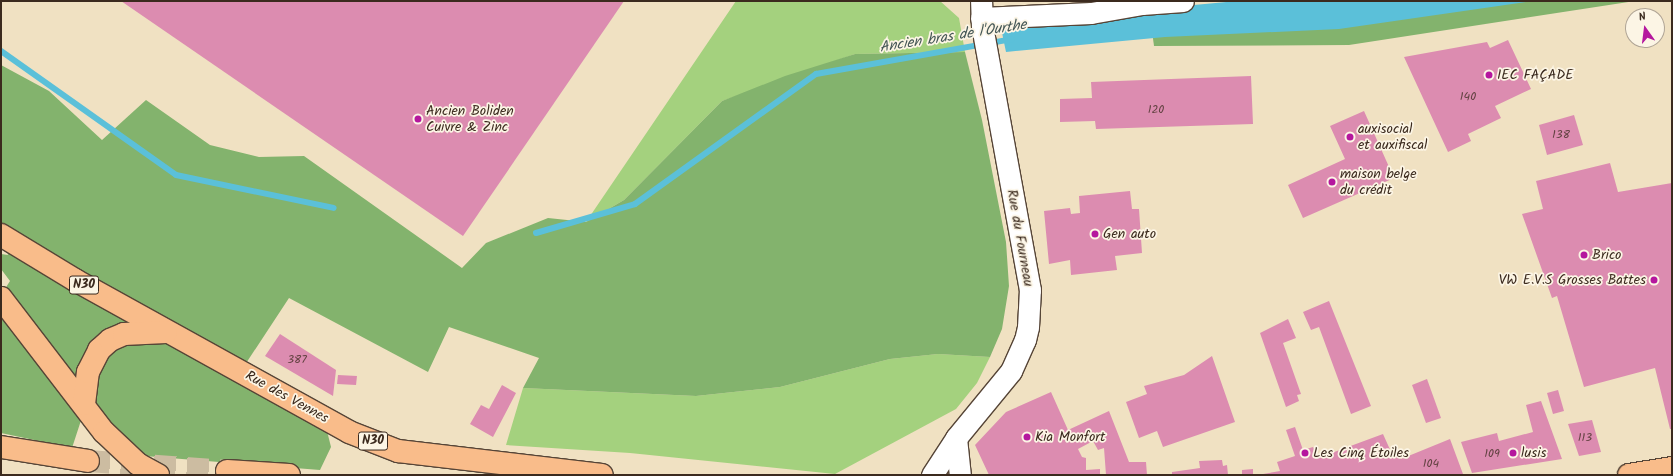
<!DOCTYPE html>
<meta charset="utf-8">
<style>
body{margin:0}
#map{position:relative;width:1673px;height:476px;overflow:hidden;background:#f0e1c2;font-family:Kalam,sans-serif}
div>[style]{position:absolute}
.green>*{inset:0;background:#a4d17e}
.forest>*{inset:0;background:#83b36d}
.water>*{inset:0;background:#5bc0d9}
.stream>*{height:6px;margin:-3px;padding:0 3px;transform-origin:3px;border-radius:3px;background:#5bc0d9}
.building>*{inset:0;background:#dc8cb0}
.major-tunnel>*{height:22px;margin-top:-11px;transform-origin:0;background:repeating-linear-gradient(90deg,#ccbca1 0 22px,transparent 0 33px)}
.roads{filter:drop-shadow(1px 0 #564537) drop-shadow(-1px 0 #564537) drop-shadow(0 1px #564537) drop-shadow(0 -1px #564537)}
.minor>*{height:21px;margin:-10.5px;padding:0 10.5px;transform-origin:10.5px;border-radius:10.5px;background:#fff}
.major>*{height:22px;margin:-11px;padding:0 11px;transform-origin:11px;border-radius:11px;background:#f9bc8a}
.dots>*{width:11px;height:11px;translate:-50% -50%;box-sizing:border-box;border:2px solid #fcf5e5;border-radius:50%}
span{translate:-50% -50%;white-space:nowrap;text-align:center;line-height:1.15;-webkit-text-stroke:3.5px #fcf5e5;paint-order:stroke}
.number-label{font-size:12px;color:#634242}
.number-label span{-webkit-text-stroke-width:0}
.shield-label span{padding:1px 3px;background:#fcf5e5;border:1px solid;border-radius:3px;-webkit-text-stroke-width:0}
.shield-label{font-size:13px;color:#3b2a1e;font-weight:700}
.poi-label{font-size:14px;color:#3b2a1e}
.left{translate:0 -50%;text-align:left}
.right{translate:-100% -50%;text-align:right}
.street-label{font-size:14px;color:#3b2a1e}
.water-label{font-size:15px;color:#455756;font-style:italic}
.frame{position:absolute;inset:0;border:2px solid #3b2a1e;pointer-events:none}
.north{position:absolute;left:1625px;top:8px;width:40px;height:40px;box-sizing:border-box;background:#fcf5e5;border:1px solid #afa495;border-radius:50%;rotate:346deg;font-size:11px;font-weight:700;line-height:16px;text-align:center;color:#3b2a1e}
.north::after{content:'';display:block;margin:auto;width:14px;height:18px;background:#b5179e;clip-path:polygon(50% 0,100% 100%,50% 72%,0 100%)}
</style>
<div id="map">
<div class="green">
<div style="clip-path:polygon(736px 1px,940px 1px,959px 18px,965px 52px,855px 54px,722px 101px,624px 200px,586px 222px)"></div>
<div style="clip-path:polygon(938px 354px,990px 357px,977px 383px,956px 409px,835px 474px,630px 453px,506px 445px,523px 388px,696px 396px,780px 387px,890px 359px)"></div>
</div>
<div class="forest">
<div style="clip-path:polygon(1281px 1px,1635px 1px,1349px 45px,1154px 46px,1150px 16px)"></div>
<div style="clip-path:polygon(965px 52px,982px 120px,1006px 242px,1009px 286px,1002px 329px,990px 357px,938px 354px,890px 359px,780px 387px,696px 396px,523px 388px,539px 358px,449px 327px,428px 372px,289px 298px,235px 380px,327px 431px,331px 447px,320px 470px,145px 456px,87px 402px,72px 448px,1px 433px,1px 295px,10px 281px,1px 269px,1px 254px,8px 255px,1px 229px,1px 65px,49px 91px,102px 140px,146px 100px,210px 145px,259px 157px,304px 156px,462px 268px,486px 243px,548px 218px,586px 222px,624px 200px,722px 101px,785px 76px,855px 54px)"></div>
</div>
<div class="water">
<div style="clip-path:polygon(1237px 1px,1533px 1px,1339px 29px,1165px 37px,1006px 52px,1000px 23px)"></div>
</div>
<div class="stream">
<div style="left:1px;top:51px;width:214px;rotate:35.3deg"></div>
<div style="left:176px;top:175px;width:161px;rotate:11.8deg"></div>
<div style="left:536px;top:233px;width:103px;rotate:-16.3deg"></div>
<div style="left:635px;top:204px;width:223px;rotate:-35.7deg"></div>
<div style="left:816px;top:74px;width:199px;rotate:-10.1deg"></div>
</div>
<div class="building">
<div style="clip-path:polygon(121px 1px,624px 1px,463px 236px)"></div>
<div style="clip-path:polygon(1508px 40px,1531px 89px,1495px 106px,1501px 118px,1468px 134px,1471px 141px,1448px 152px,1404px 57px,1487px 42px,1490px 48px)"></div>
<div style="clip-path:polygon(1251px 76px,1253px 124px,1096px 129px,1095px 121px,1060px 122px,1060px 99px,1092px 98px,1091px 82px)"></div>
<div style="clip-path:polygon(1364px 111px,1394px 178px,1303px 218px,1288px 185px,1345px 159px,1330px 126px)"></div>
<div style="clip-path:polygon(1574px 115px,1583px 145px,1547px 155px,1539px 125px)"></div>
<div style="clip-path:polygon(1610px 163px,1618px 192px,1672px 183px,1672px 429px,1670px 429px,1655px 368px,1584px 387px,1557px 296px,1552px 298px,1522px 214px,1543px 209px,1536px 181px)"></div>
<div style="clip-path:polygon(1130px 191px,1132px 209px,1139px 209px,1142px 253px,1115px 256px,1117px 270px,1071px 275px,1070px 260px,1049px 264px,1044px 211px,1070px 208px,1071px 214px,1080px 213px,1079px 196px)"></div>
<div style="clip-path:polygon(1329px 301px,1371px 406px,1351px 414px,1319px 327px,1311px 330px,1303px 312px)"></div>
<div style="clip-path:polygon(1288px 319px,1296px 338px,1283px 343px,1301px 394px,1297px 395px,1299px 401px,1286px 407px,1260px 333px)"></div>
<div style="clip-path:polygon(280px 334px,336px 370px,333px 396px,265px 356px)"></div>
<div style="clip-path:polygon(1212px 356px,1235px 422px,1163px 447px,1157px 431px,1139px 438px,1126px 402px,1147px 394px,1144px 386px,1184px 375px)"></div>
<div style="clip-path:polygon(338px 375px,357px 376px,356px 385px,337px 384px)"></div>
<div style="clip-path:polygon(1427px 379px,1441px 418px,1426px 423px,1412px 385px)"></div>
<div style="clip-path:polygon(502px 385px,516px 393px,493px 437px,470px 424px,481px 405px,489px 409px)"></div>
<div style="clip-path:polygon(1558px 390px,1564px 411px,1553px 414px,1547px 393px)"></div>
<div style="clip-path:polygon(1051px 392px,1068px 430px,1109px 411px,1129px 462px,1146px 462px,1147px 475px,1106px 475px,1104px 448px,1098px 450px,1093px 441px,1078px 449px,1082px 457px,1086px 458px,1086px 470px,1100px 469px,1100px 475px,989px 475px,975px 445px,1006px 412px)"></div>
<div style="clip-path:polygon(1541px 401px,1562px 459px,1472px 473px,1461px 442px,1497px 433px,1499px 441px,1533px 432px,1526px 405px)"></div>
<div style="clip-path:polygon(1592px 420px,1601px 452px,1579px 456px,1568px 424px)"></div>
<div style="clip-path:polygon(1295px 427px,1303px 450px,1313px 447px,1318px 458px,1383px 434px,1392px 454px,1398px 452px,1401px 459px,1450px 439px,1463px 474px,1257px 475px,1280px 471px,1277px 462px,1295px 456px,1286px 430px)"></div>
<div style="clip-path:polygon(1222px 460px,1223px 466px,1227px 465px,1228px 475px,1172px 475px,1172px 472px,1200px 468px,1199px 461px)"></div>
<div style="clip-path:polygon(1253px 469px,1253px 475px,1242px 475px,1242px 470px)"></div>
</div>
<div class="major-tunnel">
<div style="left:88px;top:461px;width:139px;rotate:4.1deg"></div>
</div>
<div class="roads">
<div class="minor">
<div style="left:981px;top:18px;width:110px;rotate:-2.6deg"></div>
<div style="left:1091px;top:13px;width:52px;rotate:-10deg"></div>
<div style="left:1142px;top:4px;width:41px;rotate:-4.2deg"></div>
<div style="left:956px;top:438px;width:37px;rotate:84deg"></div>
<div style="left:932px;top:475px;width:44px;rotate:-57deg"></div>
<div style="left:956px;top:438px;width:87px;rotate:-50.6deg"></div>
<div style="left:1011px;top:371px;width:34px;rotate:-66deg"></div>
<div style="left:1025px;top:340px;width:13px;rotate:-77deg"></div>
<div style="left:1028px;top:327px;width:37px;rotate:-87deg"></div>
<div style="left:1030px;top:290px;width:267px;rotate:-100.3deg"></div>
<div style="left:982px;top:27px;width:26px;rotate:-92deg"></div>
</div>
<div class="major">
<div style="left:1px;top:235px;width:87px;rotate:31.3deg"></div>
<div style="left:75px;top:280px;width:313px;rotate:29deg"></div>
<div style="left:349px;top:432px;width:53px;rotate:21.2deg"></div>
<div style="left:398px;top:451px;width:205px;rotate:6.7deg"></div>
<div style="left:1px;top:298px;width:169px;rotate:52.5deg"></div>
<div style="left:104px;top:432px;width:47px;rotate:43.3deg"></div>
<div style="left:138px;top:464px;width:23px;rotate:29deg"></div>
<div style="left:84px;top:404px;width:32px;rotate:-83deg"></div>
<div style="left:88px;top:372px;width:25px;rotate:-63deg"></div>
<div style="left:99px;top:350px;width:15px;rotate:-42deg"></div>
<div style="left:110px;top:340px;width:15px;rotate:-23deg"></div>
<div style="left:124px;top:334px;width:42px;rotate:-2.7deg"></div>
<div style="left:1px;top:447px;width:88px;rotate:9.1deg"></div>
<div style="left:227px;top:471px;width:62px;rotate:3.7deg"></div>
<div style="left:1629px;top:475px;width:44px;rotate:-9.2deg"></div>
</div>
</div>
<div class="dots">
<div style="left:1489px;top:75px;background:#b5179e"></div>
<div style="left:418px;top:119px;background:#b5179e"></div>
<div style="left:1350px;top:137px;background:#b5179e"></div>
<div style="left:1332px;top:182px;background:#b5179e"></div>
<div style="left:1095px;top:234px;background:#b5179e"></div>
<div style="left:1584px;top:255px;background:#b5179e"></div>
<div style="left:1654px;top:280px;background:#b5179e"></div>
<div style="left:1027px;top:437px;background:#b5179e"></div>
<div style="left:1305px;top:453px;background:#b5179e"></div>
<div style="left:1513px;top:453px;background:#b5179e"></div>
</div>
<div class="number-label">
<span style="left:1468px;top:97px">140</span>
<span style="left:1156px;top:110px">120</span>
<span style="left:1561px;top:135px">138</span>
<span style="left:297px;top:360px">387</span>
<span style="left:1585px;top:438px">113</span>
<span style="left:1492px;top:454px">109</span>
<span style="left:1431px;top:464px">104</span>
</div>
<div class="shield-label">
<span style="left:84px;top:285px">N30</span>
<span style="left:373px;top:441px">N30</span>
</div>
<div class="poi-label">
<span class="left" style="left:1497px;top:75px">IEC FAÇADE</span>
<span class="left" style="left:426px;top:119px">Ancien Boliden<br>Cuivre &amp; Zinc</span>
<span class="left" style="left:1358px;top:137px">auxisocial<br>et auxifiscal</span>
<span class="left" style="left:1340px;top:182px">maison belge<br>du crédit</span>
<span class="left" style="left:1103px;top:234px">Gen auto</span>
<span class="left" style="left:1592px;top:255px">Brico</span>
<span class="right" style="left:1646px;top:280px">VW E.V.S Grosses Battes</span>
<span class="left" style="left:1035px;top:437px">Kia Monfort</span>
<span class="left" style="left:1313px;top:453px">Les Cinq Étoiles</span>
<span class="left" style="left:1521px;top:453px">lusis</span>
</div>
<div class="street-label">
<span style="left:1020px;top:238px;rotate:80deg">Rue du Fourneau</span>
<span style="left:287px;top:397px;rotate:29deg">Rue des Vennes</span>
</div>
<div class="water-label">
<span style="left:953px;top:37px;rotate:-9deg">Ancien bras de l'Ourthe</span>
</div>
<div class="frame"></div>
<div class="north">N</div>
</div>
